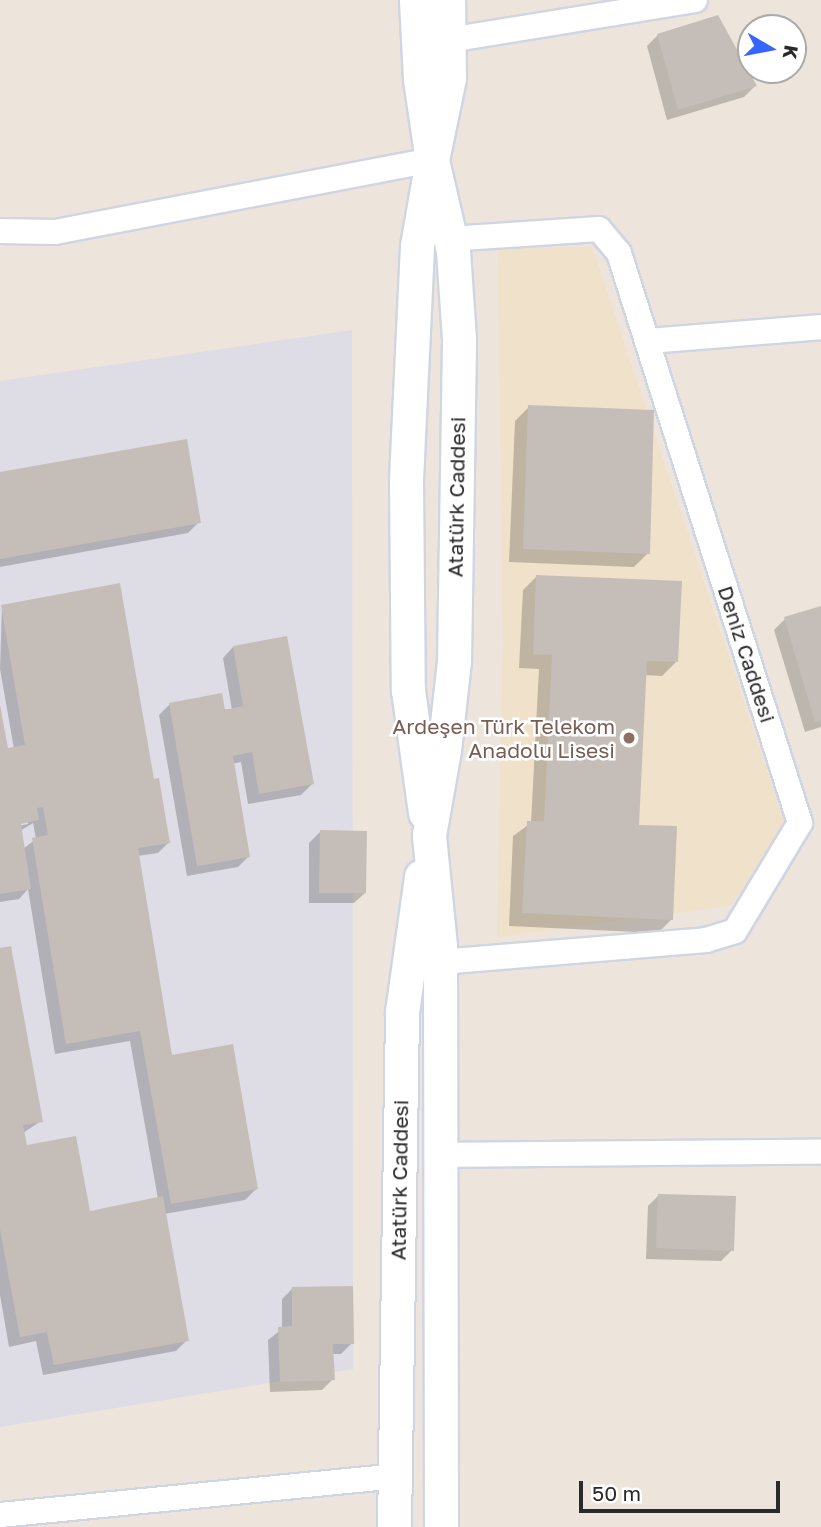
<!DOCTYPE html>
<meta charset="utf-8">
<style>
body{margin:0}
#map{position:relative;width:821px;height:1527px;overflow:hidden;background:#ede4db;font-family:"Golos Text",sans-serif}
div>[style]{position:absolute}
.industrial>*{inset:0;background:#dedce5}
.education>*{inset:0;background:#efe1ca}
.shadow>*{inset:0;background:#0003}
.building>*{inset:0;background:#c5beb8}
.roads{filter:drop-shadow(2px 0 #d0d5e3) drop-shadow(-2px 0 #d0d5e3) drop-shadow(0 2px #d0d5e3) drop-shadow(0 -2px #d0d5e3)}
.street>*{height:24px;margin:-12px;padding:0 12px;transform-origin:12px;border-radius:12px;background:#fff}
.secondary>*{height:33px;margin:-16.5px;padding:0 16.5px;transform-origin:16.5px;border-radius:16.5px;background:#fff}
.dots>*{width:19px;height:19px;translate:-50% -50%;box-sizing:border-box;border:4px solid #fff;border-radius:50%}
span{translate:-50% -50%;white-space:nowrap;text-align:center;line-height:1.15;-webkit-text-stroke:5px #fff;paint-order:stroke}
.street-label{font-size:21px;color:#2a2a2a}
.education-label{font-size:21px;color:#785e54}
.right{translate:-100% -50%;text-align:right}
.north{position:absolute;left:737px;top:14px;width:70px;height:70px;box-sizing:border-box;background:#fff;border:2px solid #aaa;border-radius:50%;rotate:100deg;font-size:19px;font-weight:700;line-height:28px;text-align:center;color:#2a2a2a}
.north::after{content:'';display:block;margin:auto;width:24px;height:32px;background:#3664ff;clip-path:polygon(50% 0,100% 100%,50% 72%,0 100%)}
.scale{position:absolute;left:579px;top:1481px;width:201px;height:32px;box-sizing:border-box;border:4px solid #2a2a2a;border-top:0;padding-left:9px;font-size:21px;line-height:24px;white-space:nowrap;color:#2a2a2a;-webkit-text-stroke:5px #fff;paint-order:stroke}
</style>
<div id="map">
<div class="industrial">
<div style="clip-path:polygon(352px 330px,353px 1369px,0 1427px,0 381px)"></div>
</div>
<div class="education">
<div style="clip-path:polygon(592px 247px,787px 831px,730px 906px,497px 937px,503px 644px,498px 248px)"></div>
</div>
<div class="shadow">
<div style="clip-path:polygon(658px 35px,755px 86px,744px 97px,667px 120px,647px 46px)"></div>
<div style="clip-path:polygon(529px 407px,648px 553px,634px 567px,509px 562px,515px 421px)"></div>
<div style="clip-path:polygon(0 474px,199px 522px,188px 533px,0 567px)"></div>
<div style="clip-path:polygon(537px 576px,676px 662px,662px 676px,644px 675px,637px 826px,672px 919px,658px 933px,509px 926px,513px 836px,531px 823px,539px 669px,519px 668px,523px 590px)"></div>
<div style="clip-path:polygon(evenodd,2px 606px,153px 781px,169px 842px,158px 853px,137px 856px,171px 1057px,256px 1189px,245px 1200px,164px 1214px,187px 1340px,176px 1351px,43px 1375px,36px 1341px,9px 1347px,0 1295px,0 950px,41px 1121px,23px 1133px,26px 1147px,89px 1213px,158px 1199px,130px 1041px,55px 1054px,28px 889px,19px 899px,0 902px,0 707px,7px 750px,14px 749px,0 669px,2px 606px,28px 820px,28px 824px,13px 827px,28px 820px,2px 606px,33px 823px,36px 839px,23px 849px,20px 831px,33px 823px)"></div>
<div style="clip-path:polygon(821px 608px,821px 727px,805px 732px,774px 630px,785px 619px)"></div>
<div style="clip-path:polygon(233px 647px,312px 784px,301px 795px,248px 804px,241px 762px,232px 764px,248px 857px,238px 867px,187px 876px,159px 715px,170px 704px,232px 710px,223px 658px)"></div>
<div style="clip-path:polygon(320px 832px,365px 893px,354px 903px,309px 903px,309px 843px)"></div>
<div style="clip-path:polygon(659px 1195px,732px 1250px,721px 1261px,646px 1259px,648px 1206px)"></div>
<div style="clip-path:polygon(293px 1288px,352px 1343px,341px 1354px,332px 1354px,333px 1379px,322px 1390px,270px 1392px,268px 1340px,282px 1329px,282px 1299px)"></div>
</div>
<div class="building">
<div style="clip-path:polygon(718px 15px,757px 86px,678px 110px,657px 34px)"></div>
<div style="clip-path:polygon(528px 405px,654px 410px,650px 554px,523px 549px)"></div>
<div style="clip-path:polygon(187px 439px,201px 523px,0 559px,0 472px)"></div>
<div style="clip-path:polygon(536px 575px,682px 581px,678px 662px,647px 661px,639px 825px,677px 826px,673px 920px,522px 913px,527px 821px,544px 821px,552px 655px,533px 654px)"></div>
<div style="clip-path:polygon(120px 583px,154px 779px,159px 778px,170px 843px,138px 848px,172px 1055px,233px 1044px,258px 1189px,171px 1204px,140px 1031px,66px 1044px,32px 838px,48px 835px,43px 807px,37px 808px,39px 820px,21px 824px,31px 889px,0 894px,0 705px,8px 748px,25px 745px,1px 605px)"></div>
<div style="clip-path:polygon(821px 606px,821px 721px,815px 722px,784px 617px)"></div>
<div style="clip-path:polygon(287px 636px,314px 784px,259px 794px,252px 752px,233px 756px,250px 857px,197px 866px,169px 703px,222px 693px,225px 710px,243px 706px,233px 646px)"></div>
<div style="clip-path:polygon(320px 830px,367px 831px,366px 893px,319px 893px)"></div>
<div style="clip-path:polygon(11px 946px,43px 1122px,23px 1125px,27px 1145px,76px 1136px,90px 1211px,163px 1196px,189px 1341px,54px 1365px,47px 1332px,20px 1337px,0 1229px,0 948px)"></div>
<div style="clip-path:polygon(658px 1194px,736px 1196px,734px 1251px,656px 1248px)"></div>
<div style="clip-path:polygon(353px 1286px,354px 1344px,333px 1344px,335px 1380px,280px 1382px,278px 1327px,292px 1326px,292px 1287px)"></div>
</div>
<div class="roads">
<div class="street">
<div style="left:449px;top:40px;width:249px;rotate:-9.2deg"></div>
<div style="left:0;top:231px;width:55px;rotate:1deg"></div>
<div style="left:55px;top:232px;width:384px;rotate:-10.8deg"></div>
<div style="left:648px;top:341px;width:174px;rotate:-4.6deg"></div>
<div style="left:440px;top:962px;width:267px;rotate:-4.7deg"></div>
<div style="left:706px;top:940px;width:30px;rotate:-17deg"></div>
<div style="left:735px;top:931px;width:126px;rotate:-59deg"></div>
<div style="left:800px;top:823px;width:598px;rotate:-107.62deg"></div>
<div style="left:619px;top:253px;width:31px;rotate:-130deg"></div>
<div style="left:599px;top:229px;width:149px;rotate:176.2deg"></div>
<div style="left:440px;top:1155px;width:381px;rotate:-0.5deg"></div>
<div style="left:0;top:1515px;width:397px;rotate:-5.6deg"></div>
</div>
<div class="secondary">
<div style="left:416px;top:0;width:79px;rotate:87.1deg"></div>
<div style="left:420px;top:79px;width:82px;rotate:81.6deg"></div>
<div style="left:432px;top:160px;width:87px;rotate:99.9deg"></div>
<div style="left:417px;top:246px;width:235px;rotate:92.7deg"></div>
<div style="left:406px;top:481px;width:209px;rotate:89.5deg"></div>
<div style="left:408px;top:690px;width:124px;rotate:82.1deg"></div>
<div style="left:394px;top:1527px;width:515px;rotate:-89.11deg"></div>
<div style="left:402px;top:1012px;width:137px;rotate:-82deg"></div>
<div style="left:441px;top:1527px;width:581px;rotate:-90.1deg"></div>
<div style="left:440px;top:946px;width:112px;rotate:-95.7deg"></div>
<div style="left:429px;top:835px;width:86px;rotate:-80deg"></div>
<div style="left:444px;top:750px;width:90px;rotate:-83.6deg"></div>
<div style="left:454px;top:661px;width:322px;rotate:-89.1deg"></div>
<div style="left:459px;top:339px;width:88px;rotate:-93.9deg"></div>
<div style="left:453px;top:251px;width:93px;rotate:-103deg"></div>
<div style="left:432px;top:160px;width:84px;rotate:-78.3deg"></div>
<div style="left:449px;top:78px;width:78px;rotate:-90.7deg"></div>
</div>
</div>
<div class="dots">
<div style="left:629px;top:738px;background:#8d6e63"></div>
</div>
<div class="street-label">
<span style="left:456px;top:497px;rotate:-89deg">Atatürk Caddesi</span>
<span style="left:747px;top:654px;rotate:72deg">Deniz Caddesi</span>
<span style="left:399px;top:1180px;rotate:-89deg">Atatürk Caddesi</span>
</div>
<div class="education-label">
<span class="right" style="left:615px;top:738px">Ardeşen Türk Telekom<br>Anadolu Lisesi</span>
</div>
<div class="north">K</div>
<div class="scale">50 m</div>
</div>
